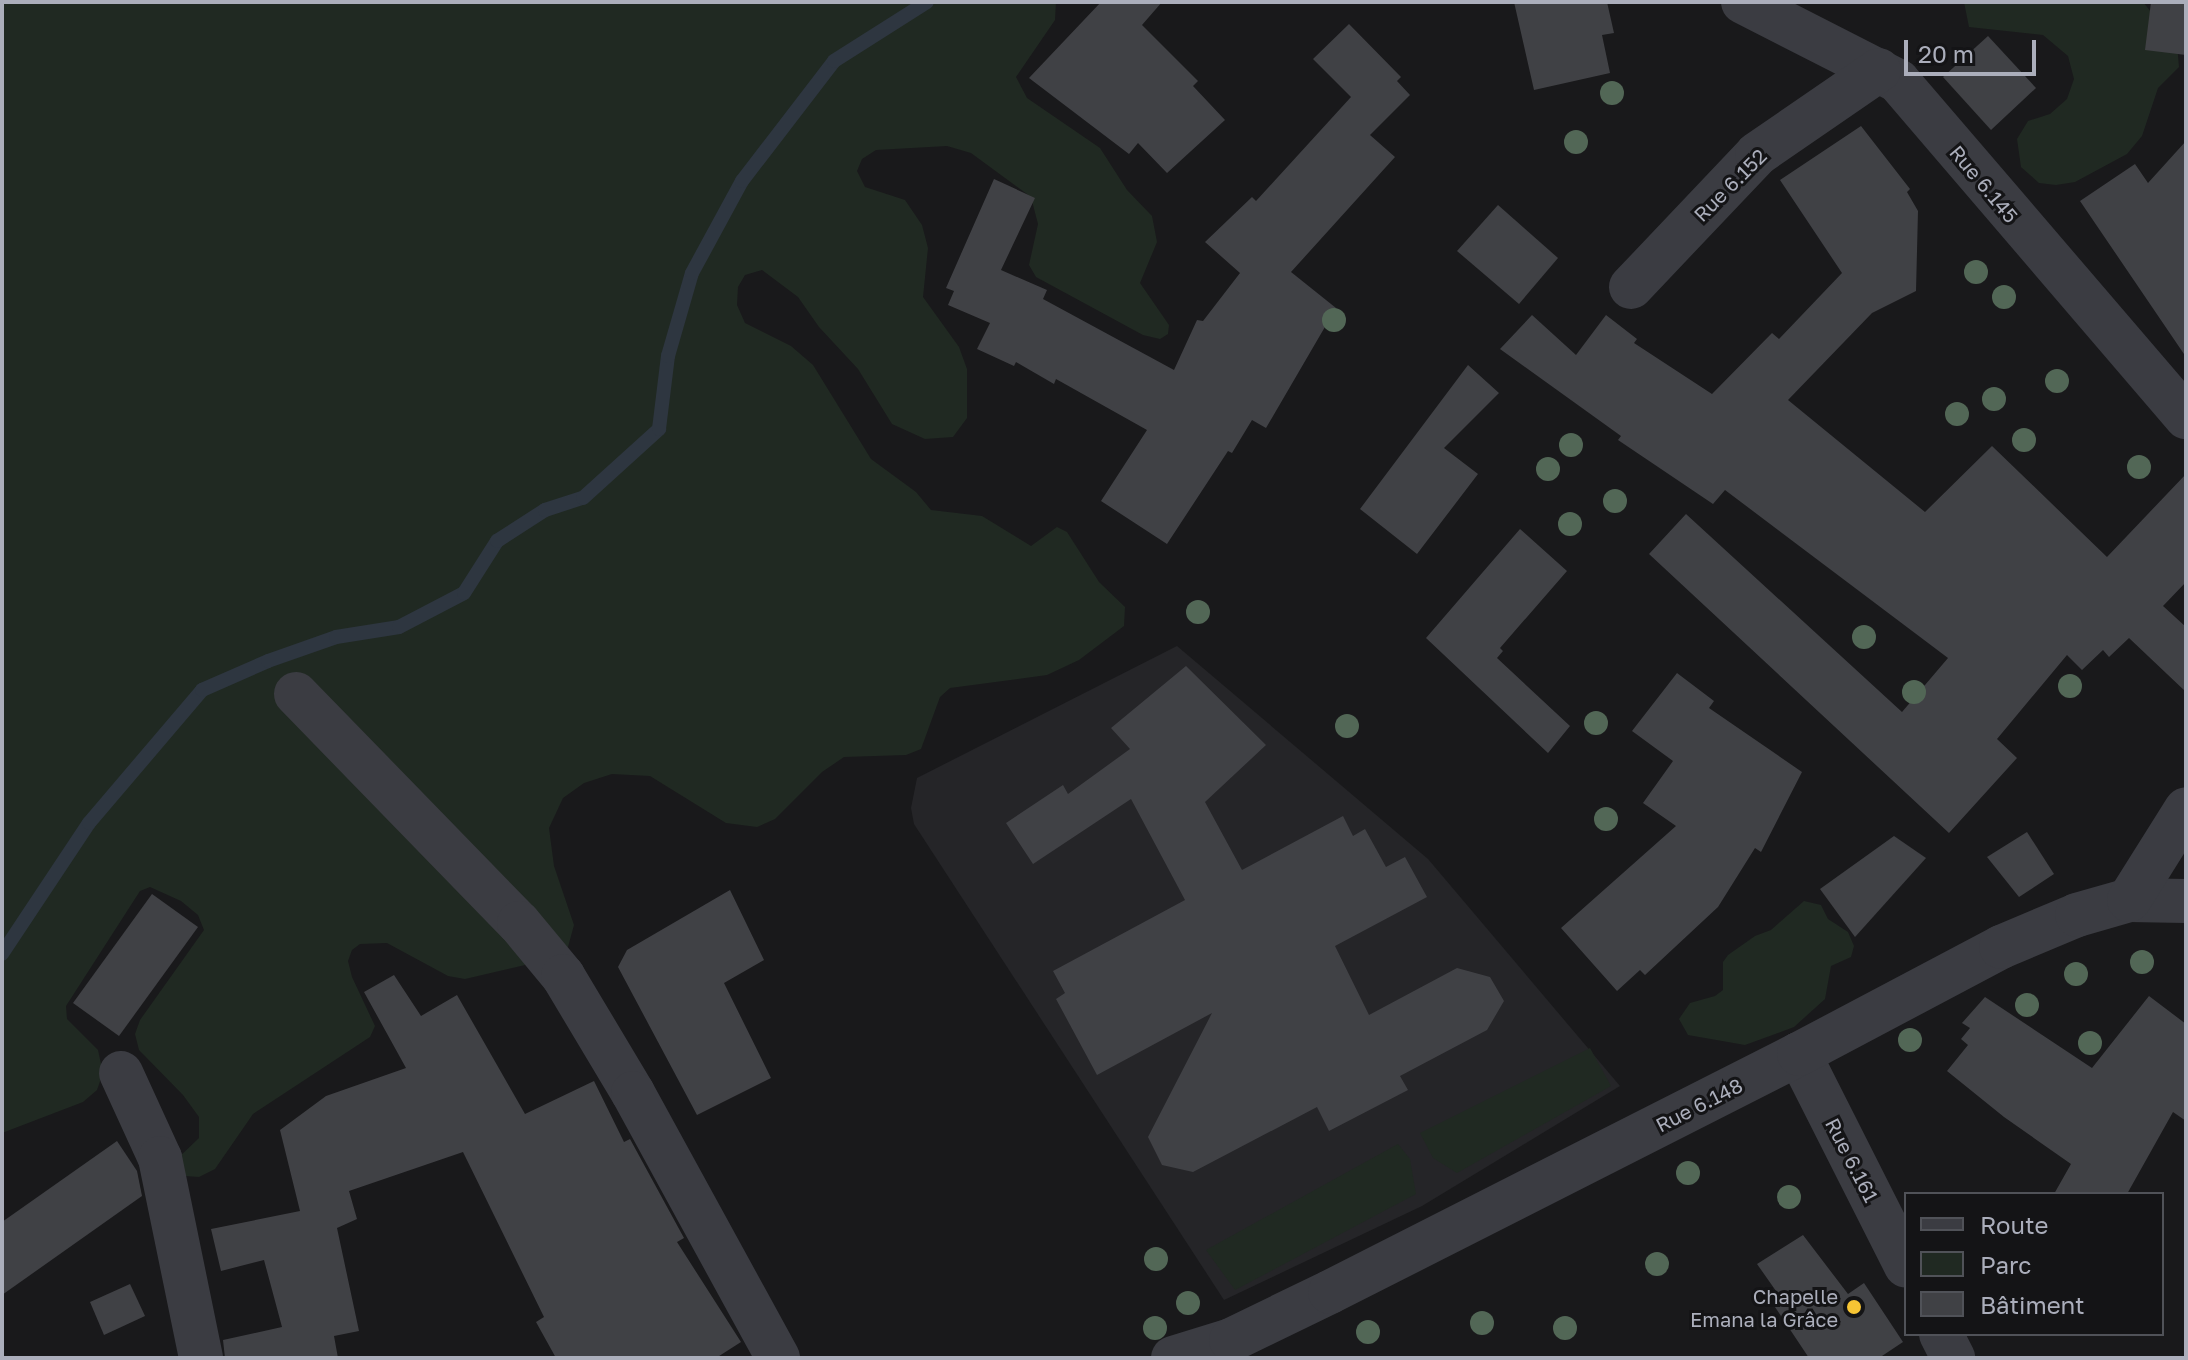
<!DOCTYPE html>
<meta charset="utf-8">
<style>
body{margin:0}
#map{position:relative;width:2188px;height:1360px;overflow:hidden;background:#19191b;font-family:"Golos Text",sans-serif}
div>[style]{position:absolute}
.built>*{inset:0;background:#252528}
.green>*{inset:0;background:#202922}
.stream>*{height:14px;margin:-7px;padding:0 7px;transform-origin:7px;border-radius:7px;background:#2e3640}
.building>*{inset:0;background:#404145}
.minor>*{height:44px;margin:-22px;padding:0 22px;transform-origin:22px;border-radius:22px;background:#3b3c42}
.tertiary>*{height:44px;margin:-22px;padding:0 22px;transform-origin:22px;border-radius:22px;background:#3b3c42}
.trees>*{width:24px;height:24px;margin:-12px;border-radius:50%;background:#526756}
.dots>*{width:22px;height:22px;translate:-50% -50%;box-sizing:border-box;border:4px solid #141416;border-radius:50%}
span{translate:-50% -50%;white-space:nowrap;text-align:center;line-height:1.15;-webkit-text-stroke:6px #141416;paint-order:stroke}
.street-label{font-size:20px;color:#abaebb}
.poi-label{font-size:20px;color:#abaebb}
.right{translate:-100% -50%;text-align:right}
.frame{position:absolute;inset:0;border:4px solid #abaebb;pointer-events:none}
.legend{position:absolute;left:1904px;top:1192px;width:260px;height:144px;box-sizing:border-box;background:#141416;border:2px solid #505258;margin:0;padding:10px 14px;list-style:none;font-size:24px;color:#abaebb}
.legend li{display:flex;align-items:center;gap:16px;height:40px}
.legend b{width:40px;border:2px solid #505258}
.scale{position:absolute;left:1904px;top:40px;width:132px;height:36px;box-sizing:border-box;border:4px solid #abaebb;border-top:0;padding-left:10px;font-size:24px;line-height:28px;white-space:nowrap;color:#abaebb;-webkit-text-stroke:6px #141416;paint-order:stroke}
</style>
<div id="map">
<div class="built">
<div style="clip-path:polygon(1177px 646px,1428px 859px,1620px 1086px,1422px 1206px,1224px 1300px,914px 824px,911px 808px,917px 778px)"></div>
</div>
<div class="green">
<div style="clip-path:polygon(2px 2px,1056px 2px,1055px 20px,1016px 77px,1027px 98px,1100px 148px,1127px 190px,1152px 216px,1157px 242px,1140px 283px,1169px 325px,1168px 334px,1160px 339px,1143px 335px,1036px 277px,1029px 265px,1038px 224px,1031px 197px,971px 153px,947px 146px,876px 150px,862px 159px,857px 171px,865px 187px,905px 200px,922px 225px,928px 248px,923px 297px,959px 347px,967px 369px,967px 418px,953px 437px,925px 439px,892px 424px,858px 369px,819px 327px,798px 297px,762px 270px,745px 275px,738px 287px,737px 305px,745px 323px,791px 346px,813px 365px,871px 459px,916px 492px,931px 510px,982px 516px,1031px 546px,1057px 527px,1067px 532px,1099px 582px,1125px 607px,1124px 626px,1079px 660px,1047px 675px,950px 688px,940px 697px,921px 749px,906px 755px,844px 757px,822px 772px,775px 819px,757px 827px,726px 823px,650px 776px,612px 774px,584px 783px,563px 798px,549px 828px,554px 866px,574px 925px,568px 947px,542px 961px,465px 979px,448px 976px,387px 943px,360px 944px,352px 950px,348px 961px,352px 977px,375px 1026px,370px 1037px,253px 1114px,215px 1169px,199px 1177px,185px 1176px,176px 1160px,199px 1138px,199px 1117px,183px 1095px,139px 1050px,135px 1034px,140px 1020px,204px 930px,198px 915px,181px 901px,150px 887px,140px 891px,66px 1006px,67px 1019px,98px 1050px,103px 1073px,97px 1090px,83px 1102px,2px 1133px)"></div>
<div style="clip-path:polygon(1964px 2px,2143px 2px,2177px 44px,2179px 67px,2158px 88px,2142px 136px,2127px 154px,2075px 182px,2056px 185px,2039px 183px,2021px 167px,2017px 139px,2028px 121px,2050px 114px,2067px 99px,2074px 79px,2068px 56px,2043px 35px,1969px 27px)"></div>
<div style="clip-path:polygon(1804px 901px,1821px 905px,1828px 919px,1848px 932px,1854px 946px,1851px 957px,1831px 966px,1825px 999px,1794px 1027px,1745px 1045px,1688px 1035px,1679px 1019px,1690px 1003px,1715px 996px,1723px 990px,1723px 962px,1728px 955px,1755px 936px,1771px 930px)"></div>
<div style="clip-path:polygon(1590px 1048px,1611px 1086px,1457px 1173px,1433px 1158px,1420px 1133px)"></div>
<div style="clip-path:polygon(1398px 1144px,1410px 1159px,1416px 1194px,1235px 1290px,1206px 1250px)"></div>
</div>
<div class="stream">
<div style="left:2px;top:954px;width:157px;rotate:-56.4deg"></div>
<div style="left:89px;top:823px;width:175px;rotate:-49.6deg"></div>
<div style="left:202px;top:690px;width:72px;rotate:-23.7deg"></div>
<div style="left:268px;top:661px;width:72px;rotate:-19.4deg"></div>
<div style="left:336px;top:637px;width:64px;rotate:-9deg"></div>
<div style="left:399px;top:627px;width:73px;rotate:-27.6deg"></div>
<div style="left:464px;top:593px;width:62px;rotate:-57.6deg"></div>
<div style="left:497px;top:541px;width:57px;rotate:-32.9deg"></div>
<div style="left:545px;top:510px;width:40px;rotate:-18deg"></div>
<div style="left:583px;top:498px;width:103px;rotate:-42.2deg"></div>
<div style="left:659px;top:429px;width:74px;rotate:-83deg"></div>
<div style="left:668px;top:356px;width:86px;rotate:-73.9deg"></div>
<div style="left:692px;top:273px;width:105px;rotate:-61.5deg"></div>
<div style="left:742px;top:181px;width:151px;rotate:-52.5deg"></div>
<div style="left:834px;top:61px;width:110px;rotate:-32.4deg"></div>
</div>
<div class="building">
<div style="clip-path:polygon(1101px 2px,1162px 2px,1142px 25px,1198px 81px,1193px 86px,1225px 120px,1167px 173px,1138px 143px,1129px 154px,1029px 78px)"></div>
<div style="clip-path:polygon(1514px 2px,1607px 2px,1614px 33px,1602px 35px,1610px 73px,1534px 90px)"></div>
<div style="clip-path:polygon(2151px 2px,2186px 2px,2186px 55px,2145px 50px)"></div>
<div style="clip-path:polygon(1349px 24px,1401px 77px,1397px 81px,1410px 95px,1370px 135px,1395px 157px,1291px 272px,1336px 308px,1266px 428px,1252px 420px,1232px 453px,1228px 451px,1167px 544px,1101px 501px,1147px 430px,1056px 379px,1054px 384px,1016px 362px,1014px 366px,977px 349px,990px 323px,948px 305px,954px 291px,946px 288px,994px 179px,1035px 198px,1001px 270px,1047px 290px,1043px 299px,1174px 370px,1197px 320px,1203px 321px,1240px 273px,1205px 242px,1252px 197px,1256px 201px,1351px 97px,1313px 59px)"></div>
<div style="clip-path:polygon(1988px 36px,2036px 88px,1991px 130px,1943px 77px)"></div>
<div style="clip-path:polygon(1861px 126px,1910px 189px,1907px 192px,1918px 211px,1916px 291px,1872px 313px,1788px 400px,1925px 512px,1992px 446px,2107px 557px,2186px 474px,2186px 582px,2163px 606px,2186px 627px,2186px 692px,2129px 638px,2109px 657px,2103px 650px,2082px 670px,2067px 655px,1997px 739px,2017px 758px,1949px 833px,1649px 554px,1686px 514px,1902px 712px,1948px 658px,1725px 490px,1713px 504px,1618px 440px,1621px 436px,1500px 349px,1532px 315px,1576px 355px,1606px 315px,1637px 339px,1634px 343px,1712px 394px,1772px 333px,1779px 339px,1842px 273px,1780px 180px)"></div>
<div style="clip-path:polygon(2186px 141px,2186px 357px,2080px 201px,2135px 164px,2148px 183px)"></div>
<div style="clip-path:polygon(1498px 205px,1558px 258px,1519px 304px,1457px 251px)"></div>
<div style="clip-path:polygon(1468px 365px,1499px 393px,1444px 448px,1478px 474px,1417px 554px,1360px 509px)"></div>
<div style="clip-path:polygon(1520px 529px,1567px 571px,1500px 648px,1503px 651px,1497px 658px,1570px 726px,1548px 753px,1426px 638px)"></div>
<div style="clip-path:polygon(1186px 666px,1266px 745px,1205px 802px,1242px 870px,1343px 816px,1353px 836px,1365px 829px,1386px 867px,1405px 857px,1427px 897px,1335px 946px,1369px 1015px,1457px 968px,1490px 977px,1504px 1001px,1487px 1030px,1400px 1076px,1408px 1090px,1329px 1131px,1317px 1107px,1193px 1172px,1162px 1165px,1148px 1137px,1212px 1013px,1097px 1075px,1056px 999px,1065px 993px,1053px 971px,1185px 900px,1131px 799px,1033px 864px,1006px 823px,1063px 785px,1068px 794px,1130px 749px,1111px 728px)"></div>
<div style="clip-path:polygon(1677px 673px,1714px 701px,1709px 708px,1802px 772px,1761px 852px,1755px 848px,1718px 907px,1645px 975px,1640px 970px,1617px 991px,1561px 928px,1676px 826px,1643px 803px,1673px 761px,1632px 731px)"></div>
<div style="clip-path:polygon(2027px 832px,2054px 874px,2019px 897px,1987px 857px)"></div>
<div style="clip-path:polygon(1894px 836px,1926px 858px,1855px 937px,1820px 889px)"></div>
<div style="clip-path:polygon(730px 890px,764px 960px,724px 983px,771px 1078px,697px 1115px,618px 967px,627px 950px)"></div>
<div style="clip-path:polygon(152px 894px,198px 927px,119px 1036px,73px 1003px)"></div>
<div style="clip-path:polygon(394px 975px,421px 1016px,457px 995px,525px 1114px,594px 1081px,624px 1142px,630px 1139px,684px 1238px,677px 1242px,741px 1342px,716px 1358px,556px 1358px,536px 1322px,544px 1317px,463px 1152px,349px 1191px,357px 1219px,337px 1228px,359px 1331px,334px 1336px,338px 1358px,225px 1358px,223px 1340px,282px 1327px,264px 1260px,221px 1271px,211px 1229px,300px 1211px,280px 1130px,326px 1096px,406px 1068px,364px 992px)"></div>
<div style="clip-path:polygon(2149px 996px,2186px 1024px,2186px 1121px,2173px 1112px,2127px 1194px,2054px 1194px,2071px 1164px,2004px 1117px,1947px 1071px,1968px 1045px,1961px 1039px,1970px 1028px,1962px 1023px,1985px 997px,2092px 1068px)"></div>
<div style="clip-path:polygon(117px 1141px,137px 1171px,142px 1196px,2px 1295px,2px 1222px)"></div>
<div style="clip-path:polygon(1803px 1235px,1848px 1294px,1864px 1283px,1903px 1342px,1879px 1358px,1809px 1358px,1767px 1295px,1776px 1291px,1757px 1264px)"></div>
<div style="clip-path:polygon(130px 1284px,145px 1316px,104px 1335px,90px 1302px)"></div>
</div>
<div class="minor">
<div style="left:1743px;top:2px;width:174px;rotate:27deg"></div>
<div style="left:1898px;top:81px;width:443px;rotate:49.4deg"></div>
<div style="left:1631px;top:287px;width:183px;rotate:-46.5deg"></div>
<div style="left:1757px;top:154px;width:148px;rotate:-34.5deg"></div>
<div style="left:296px;top:694px;width:320px;rotate:45.8deg"></div>
<div style="left:519px;top:923px;width:69px;rotate:50.3deg"></div>
<div style="left:563px;top:976px;width:136px;rotate:59.1deg"></div>
<div style="left:633px;top:1093px;width:302px;rotate:61.3deg"></div>
<div style="left:2129px;top:900px;width:57px;rotate:1deg"></div>
<div style="left:1799px;top:1054px;width:237px;rotate:63.2deg"></div>
<div style="left:121px;top:1073px;width:94px;rotate:65.4deg"></div>
<div style="left:160px;top:1158px;width:204px;rotate:78.4deg"></div>
<div style="left:1941px;top:1334px;width:27px;rotate:63deg"></div>
</div>
<div class="tertiary">
<div style="left:1173px;top:1358px;width:61px;rotate:-17.2deg"></div>
<div style="left:1231px;top:1340px;width:110px;rotate:-25.9deg"></div>
<div style="left:1330px;top:1292px;width:526px;rotate:-26.91deg"></div>
<div style="left:1799px;top:1054px;width:229px;rotate:-27.9deg"></div>
<div style="left:2001px;top:947px;width:82px;rotate:-22.8deg"></div>
<div style="left:2077px;top:915px;width:54px;rotate:-16.1deg"></div>
<div style="left:2129px;top:900px;width:107px;rotate:-57.9deg"></div>
</div>
<div class="trees">
<div style="left:1612px;top:93px"></div>
<div style="left:1576px;top:142px"></div>
<div style="left:1976px;top:272px"></div>
<div style="left:2004px;top:297px"></div>
<div style="left:1334px;top:320px"></div>
<div style="left:2057px;top:381px"></div>
<div style="left:1994px;top:399px"></div>
<div style="left:1957px;top:414px"></div>
<div style="left:2024px;top:440px"></div>
<div style="left:1571px;top:445px"></div>
<div style="left:2139px;top:467px"></div>
<div style="left:1548px;top:469px"></div>
<div style="left:1615px;top:501px"></div>
<div style="left:1570px;top:524px"></div>
<div style="left:1198px;top:612px"></div>
<div style="left:1864px;top:637px"></div>
<div style="left:2070px;top:686px"></div>
<div style="left:1914px;top:692px"></div>
<div style="left:1596px;top:723px"></div>
<div style="left:1347px;top:726px"></div>
<div style="left:1606px;top:819px"></div>
<div style="left:2142px;top:962px"></div>
<div style="left:2076px;top:974px"></div>
<div style="left:2027px;top:1005px"></div>
<div style="left:1910px;top:1040px"></div>
<div style="left:2090px;top:1043px"></div>
<div style="left:1688px;top:1173px"></div>
<div style="left:1789px;top:1197px"></div>
<div style="left:1156px;top:1259px"></div>
<div style="left:1657px;top:1264px"></div>
<div style="left:1188px;top:1303px"></div>
<div style="left:1482px;top:1323px"></div>
<div style="left:1155px;top:1328px"></div>
<div style="left:1565px;top:1328px"></div>
<div style="left:1368px;top:1332px"></div>
</div>
<div class="dots">
<div style="left:1854px;top:1307px;background:#f7c534"></div>
</div>
<div class="street-label">
<span style="left:1984px;top:184px;rotate:50deg">Rue 6.145</span>
<span style="left:1730px;top:185px;rotate:-45deg">Rue 6.152</span>
<span style="left:1699px;top:1105px;rotate:-27deg">Rue 6.148</span>
<span style="left:1852px;top:1160px;rotate:63deg">Rue 6.161</span>
</div>
<div class="poi-label">
<span class="right" style="left:1838px;top:1308px">Chapelle<br>Emana la Grâce</span>
</div>
<div class="frame"></div>
<ul class="legend">
<li><b style="height:10px;background:#3b3c42"></b>Route</li>
<li><b style="height:22px;background:#202922"></b>Parc</li>
<li><b style="height:22px;background:#404145"></b>Bâtiment</li>
</ul>
<div class="scale">20 m</div>
</div>
